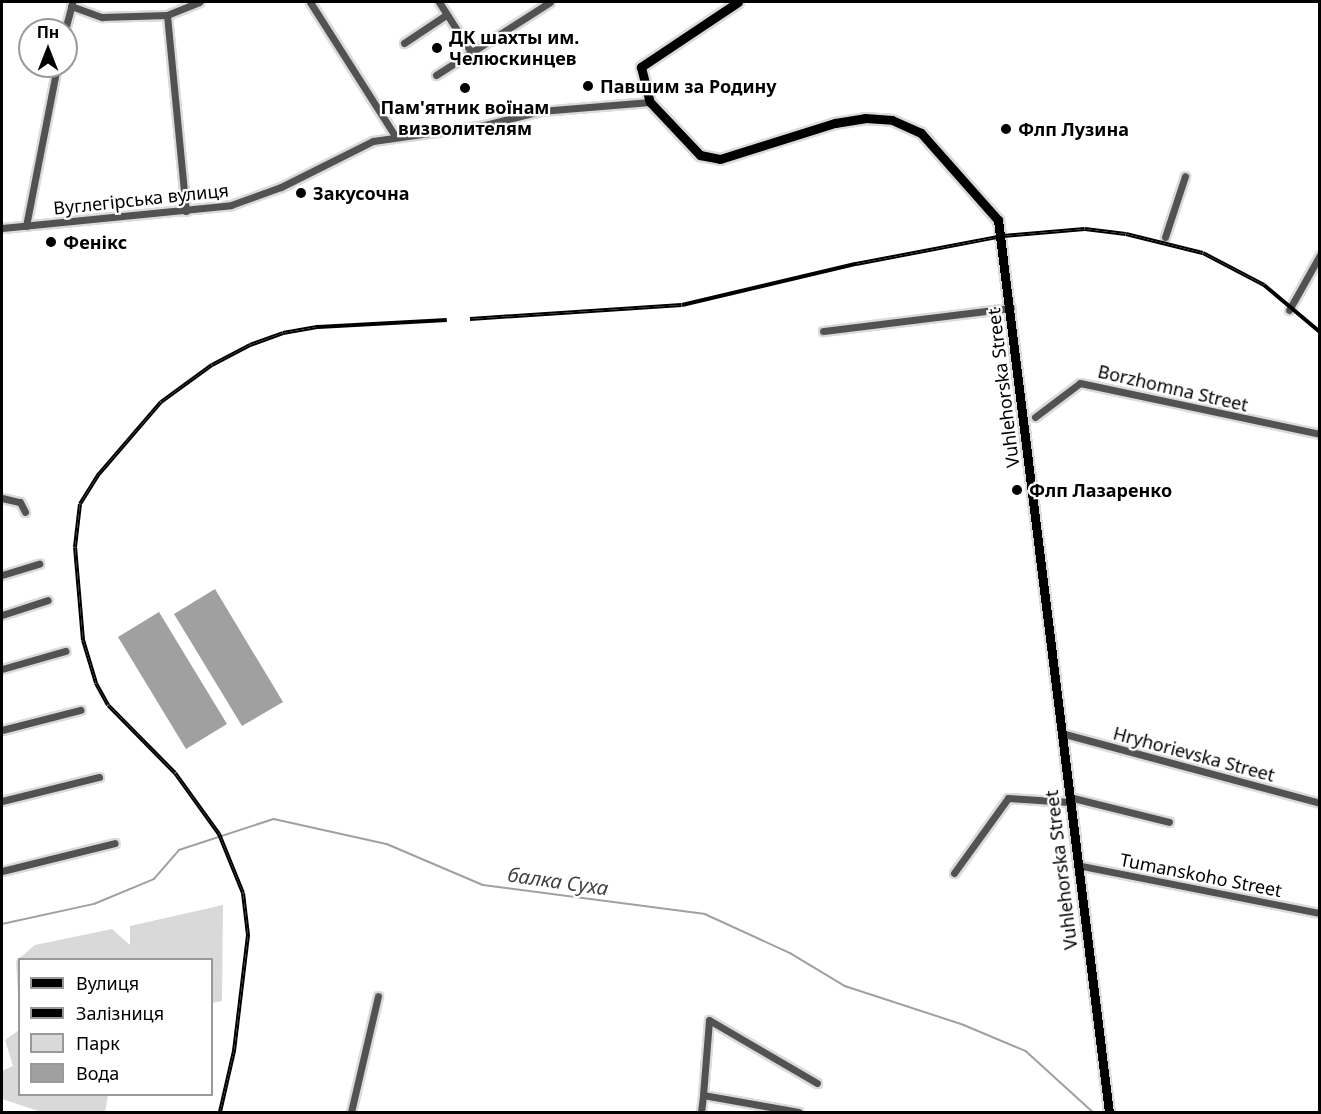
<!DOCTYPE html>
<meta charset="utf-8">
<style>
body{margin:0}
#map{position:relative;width:1321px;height:1114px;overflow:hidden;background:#fff;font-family:"Noto Sans",sans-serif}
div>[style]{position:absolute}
.green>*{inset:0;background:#d9d9d9}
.water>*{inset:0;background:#a0a0a0}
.stream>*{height:1.5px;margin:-0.75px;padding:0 0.75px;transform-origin:0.75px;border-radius:0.75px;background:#a0a0a0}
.roads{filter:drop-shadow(2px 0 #dbdbdb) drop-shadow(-2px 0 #dbdbdb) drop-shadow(0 2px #dbdbdb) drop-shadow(0 -2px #dbdbdb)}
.minor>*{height:7px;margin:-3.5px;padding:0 3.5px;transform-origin:3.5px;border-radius:3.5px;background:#525252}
.major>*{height:9px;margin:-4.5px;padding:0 4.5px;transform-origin:4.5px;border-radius:4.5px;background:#000}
.rail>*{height:4px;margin-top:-2px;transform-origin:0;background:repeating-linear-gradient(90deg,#fff 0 4.5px,#000 0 9px);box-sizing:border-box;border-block:2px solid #000}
.dots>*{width:16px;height:16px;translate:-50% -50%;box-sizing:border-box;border:3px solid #fff;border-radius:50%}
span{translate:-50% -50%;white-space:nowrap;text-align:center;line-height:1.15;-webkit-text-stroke:4.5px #fff;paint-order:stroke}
.poi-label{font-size:18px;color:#000;font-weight:700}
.left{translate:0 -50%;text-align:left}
.street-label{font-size:18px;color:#000}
.water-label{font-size:20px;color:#414141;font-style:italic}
.frame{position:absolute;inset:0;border:3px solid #000;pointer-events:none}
.legend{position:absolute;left:18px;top:958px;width:195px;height:138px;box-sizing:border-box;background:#fff;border:2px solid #999;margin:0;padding:8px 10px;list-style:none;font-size:18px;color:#000}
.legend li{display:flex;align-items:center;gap:12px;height:30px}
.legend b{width:30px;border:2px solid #999}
.north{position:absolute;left:18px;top:18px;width:60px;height:60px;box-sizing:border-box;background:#fff;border:2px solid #999;border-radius:50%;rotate:0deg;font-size:16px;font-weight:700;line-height:24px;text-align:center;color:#000}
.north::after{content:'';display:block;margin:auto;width:21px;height:27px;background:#000;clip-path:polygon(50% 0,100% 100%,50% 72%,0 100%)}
</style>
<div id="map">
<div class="green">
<div style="clip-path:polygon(223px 905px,222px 1001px,212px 1003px,212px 960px,20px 960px,18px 993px,16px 961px,35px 945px,112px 929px,130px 945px,130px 926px)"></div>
<div style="clip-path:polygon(19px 1030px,20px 1094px,108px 1095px,105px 1112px,41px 1112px,2px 1099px,2px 1071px,13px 1066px,5px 1040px)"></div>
</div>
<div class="water">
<div style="clip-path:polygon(215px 589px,283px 702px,242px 726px,174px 614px)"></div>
<div style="clip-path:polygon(159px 612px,227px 724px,186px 749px,118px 637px)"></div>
</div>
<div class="stream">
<div style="left:2px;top:924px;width:94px;rotate:-12.3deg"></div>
<div style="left:94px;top:904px;width:65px;rotate:-22.6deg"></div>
<div style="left:154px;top:879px;width:38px;rotate:-49deg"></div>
<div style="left:179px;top:850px;width:100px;rotate:-18.1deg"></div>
<div style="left:274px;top:819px;width:116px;rotate:12.5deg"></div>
<div style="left:387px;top:844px;width:104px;rotate:23.1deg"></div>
<div style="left:483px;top:885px;width:224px;rotate:7.4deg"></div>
<div style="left:705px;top:914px;width:94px;rotate:24.6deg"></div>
<div style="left:790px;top:953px;width:64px;rotate:31deg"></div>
<div style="left:845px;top:986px;width:125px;rotate:18.1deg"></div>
<div style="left:964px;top:1025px;width:67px;rotate:22.8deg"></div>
<div style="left:1026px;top:1051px;width:91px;rotate:42.3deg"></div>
</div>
<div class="roads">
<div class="minor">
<div style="left:310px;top:2px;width:159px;rotate:57.6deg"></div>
<div style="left:439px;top:2px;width:59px;rotate:57.4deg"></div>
<div style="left:71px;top:6px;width:33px;rotate:20deg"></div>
<div style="left:102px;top:17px;width:65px;rotate:-1.8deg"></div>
<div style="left:167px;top:15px;width:197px;rotate:84.5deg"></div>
<div style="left:167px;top:15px;width:35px;rotate:-22deg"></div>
<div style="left:65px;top:30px;width:28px;rotate:-75deg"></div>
<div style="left:404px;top:43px;width:50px;rotate:-33.7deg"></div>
<div style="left:436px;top:75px;width:135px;rotate:-32.6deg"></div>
<div style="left:26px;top:226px;width:163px;rotate:-79deg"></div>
<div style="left:2px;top:228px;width:230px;rotate:-5.7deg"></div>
<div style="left:231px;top:205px;width:53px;rotate:-19.8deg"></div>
<div style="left:281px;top:187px;width:103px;rotate:-26.6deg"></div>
<div style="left:373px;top:141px;width:113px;rotate:-8.1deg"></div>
<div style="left:485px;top:125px;width:58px;rotate:-14deg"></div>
<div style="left:541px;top:111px;width:109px;rotate:-4.7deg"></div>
<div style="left:1165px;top:237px;width:64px;rotate:-71.8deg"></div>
<div style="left:1289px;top:310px;width:63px;rotate:-60.6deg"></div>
<div style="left:823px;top:331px;width:189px;rotate:-7deg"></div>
<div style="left:1035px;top:417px;width:56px;rotate:-37.1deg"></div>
<div style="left:1080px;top:383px;width:245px;rotate:12deg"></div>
<div style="left:2px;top:498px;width:18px;rotate:13deg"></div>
<div style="left:20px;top:502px;width:11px;rotate:63deg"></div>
<div style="left:2px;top:575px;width:39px;rotate:-17deg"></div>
<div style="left:2px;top:615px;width:48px;rotate:-18.1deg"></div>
<div style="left:2px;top:669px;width:66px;rotate:-15.9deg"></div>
<div style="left:2px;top:730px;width:81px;rotate:-14.4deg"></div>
<div style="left:1061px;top:733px;width:268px;rotate:15.1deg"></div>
<div style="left:1069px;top:797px;width:103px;rotate:14deg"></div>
<div style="left:2px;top:801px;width:100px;rotate:-13.9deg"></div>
<div style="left:1077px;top:865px;width:248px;rotate:11.2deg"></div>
<div style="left:2px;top:871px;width:116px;rotate:-13.9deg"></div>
<div style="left:954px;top:873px;width:92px;rotate:-54.2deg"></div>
<div style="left:1008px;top:798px;width:61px;rotate:3.8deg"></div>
<div style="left:703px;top:1095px;width:75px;rotate:-85.4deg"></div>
<div style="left:709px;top:1020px;width:125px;rotate:30.3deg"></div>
<div style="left:351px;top:1112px;width:119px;rotate:-76.9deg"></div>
<div style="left:701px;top:1112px;width:17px;rotate:-83deg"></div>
<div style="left:703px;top:1095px;width:97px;rotate:10.1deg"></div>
</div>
<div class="major">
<div style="left:738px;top:2px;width:117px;rotate:146.2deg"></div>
<div style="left:641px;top:67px;width:36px;rotate:76deg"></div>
<div style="left:650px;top:102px;width:73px;rotate:46.7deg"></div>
<div style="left:700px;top:155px;width:20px;rotate:11deg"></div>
<div style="left:720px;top:159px;width:121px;rotate:-17.4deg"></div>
<div style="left:835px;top:123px;width:30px;rotate:-9deg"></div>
<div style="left:865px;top:118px;width:27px;rotate:4deg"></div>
<div style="left:892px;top:120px;width:32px;rotate:24deg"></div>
<div style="left:921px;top:133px;width:116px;rotate:48.5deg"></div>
<div style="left:998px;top:220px;width:899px;rotate:82.91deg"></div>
</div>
</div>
<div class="rail">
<div style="left:470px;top:319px;width:212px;rotate:-3.8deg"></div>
<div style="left:682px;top:305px;width:179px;rotate:-13.3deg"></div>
<div style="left:856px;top:264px;width:150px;rotate:-10.8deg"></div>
<div style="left:1003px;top:236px;width:82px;rotate:-4.9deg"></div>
<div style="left:1085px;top:229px;width:41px;rotate:7deg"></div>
<div style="left:1126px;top:234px;width:79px;rotate:13.9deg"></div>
<div style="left:1203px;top:253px;width:69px;rotate:27.7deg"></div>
<div style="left:1264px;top:285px;width:73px;rotate:40deg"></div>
<div style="left:220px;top:1112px;width:63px;rotate:-77.1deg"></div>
<div style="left:234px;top:1051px;width:117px;rotate:-83.1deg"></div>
<div style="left:248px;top:935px;width:42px;rotate:-96.8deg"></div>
<div style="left:243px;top:893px;width:64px;rotate:-112.1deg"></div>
<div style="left:219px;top:834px;width:75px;rotate:-125.8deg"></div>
<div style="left:175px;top:773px;width:95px;rotate:-134.6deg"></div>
<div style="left:108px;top:705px;width:25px;rotate:-119deg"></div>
<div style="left:96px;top:683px;width:45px;rotate:-106.8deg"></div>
<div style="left:83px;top:640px;width:93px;rotate:-94.9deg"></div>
<div style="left:75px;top:547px;width:43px;rotate:-83.4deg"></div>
<div style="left:80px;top:504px;width:36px;rotate:-58deg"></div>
<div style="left:99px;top:474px;width:95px;rotate:-49.3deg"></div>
<div style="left:161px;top:402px;width:63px;rotate:-36deg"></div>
<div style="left:212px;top:365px;width:43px;rotate:-27.8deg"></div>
<div style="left:250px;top:345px;width:35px;rotate:-20deg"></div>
<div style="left:283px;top:333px;width:36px;rotate:-10deg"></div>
<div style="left:318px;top:327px;width:129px;rotate:-3.1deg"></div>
</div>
<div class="dots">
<div style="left:437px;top:48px;background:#000"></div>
<div style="left:588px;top:86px;background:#000"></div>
<div style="left:465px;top:88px;background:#000"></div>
<div style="left:1006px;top:129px;background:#000"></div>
<div style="left:301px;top:193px;background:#000"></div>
<div style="left:51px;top:242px;background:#000"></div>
<div style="left:1017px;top:490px;background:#000"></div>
</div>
<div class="poi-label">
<span class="left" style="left:449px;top:48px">ДК шахты им.<br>Челюскинцев</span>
<span class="left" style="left:600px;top:86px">Павшим за Родину</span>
<span style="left:465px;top:118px">Пам'ятник воїнам<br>визволителям</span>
<span class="left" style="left:1018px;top:129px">Флп Лузина</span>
<span class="left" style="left:313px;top:193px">Закусочна</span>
<span class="left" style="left:63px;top:242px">Фенікс</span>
<span class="left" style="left:1029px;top:490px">Флп Лазаренко</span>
</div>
<div class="street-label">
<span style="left:141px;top:199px;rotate:-6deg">Вуглегірська вулиця</span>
<span style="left:1003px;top:388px;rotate:-97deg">Vuhlehorska Street</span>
<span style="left:1173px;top:388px;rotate:13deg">Borzhomna Street</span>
<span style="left:1194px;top:754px;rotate:15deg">Hryhorievska Street</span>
<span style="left:1061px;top:870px;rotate:-97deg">Vuhlehorska Street</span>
<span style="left:1201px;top:875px;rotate:11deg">Tumanskoho Street</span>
</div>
<div class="water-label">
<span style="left:558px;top:881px;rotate:8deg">балка Суха</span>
</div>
<div class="frame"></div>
<ul class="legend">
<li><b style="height:8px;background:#000"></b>Вулиця</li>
<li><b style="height:8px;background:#000"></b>Залізниця</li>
<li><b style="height:16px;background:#d9d9d9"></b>Парк</li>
<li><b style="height:16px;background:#a0a0a0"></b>Вода</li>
</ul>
<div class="north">Пн</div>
</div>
